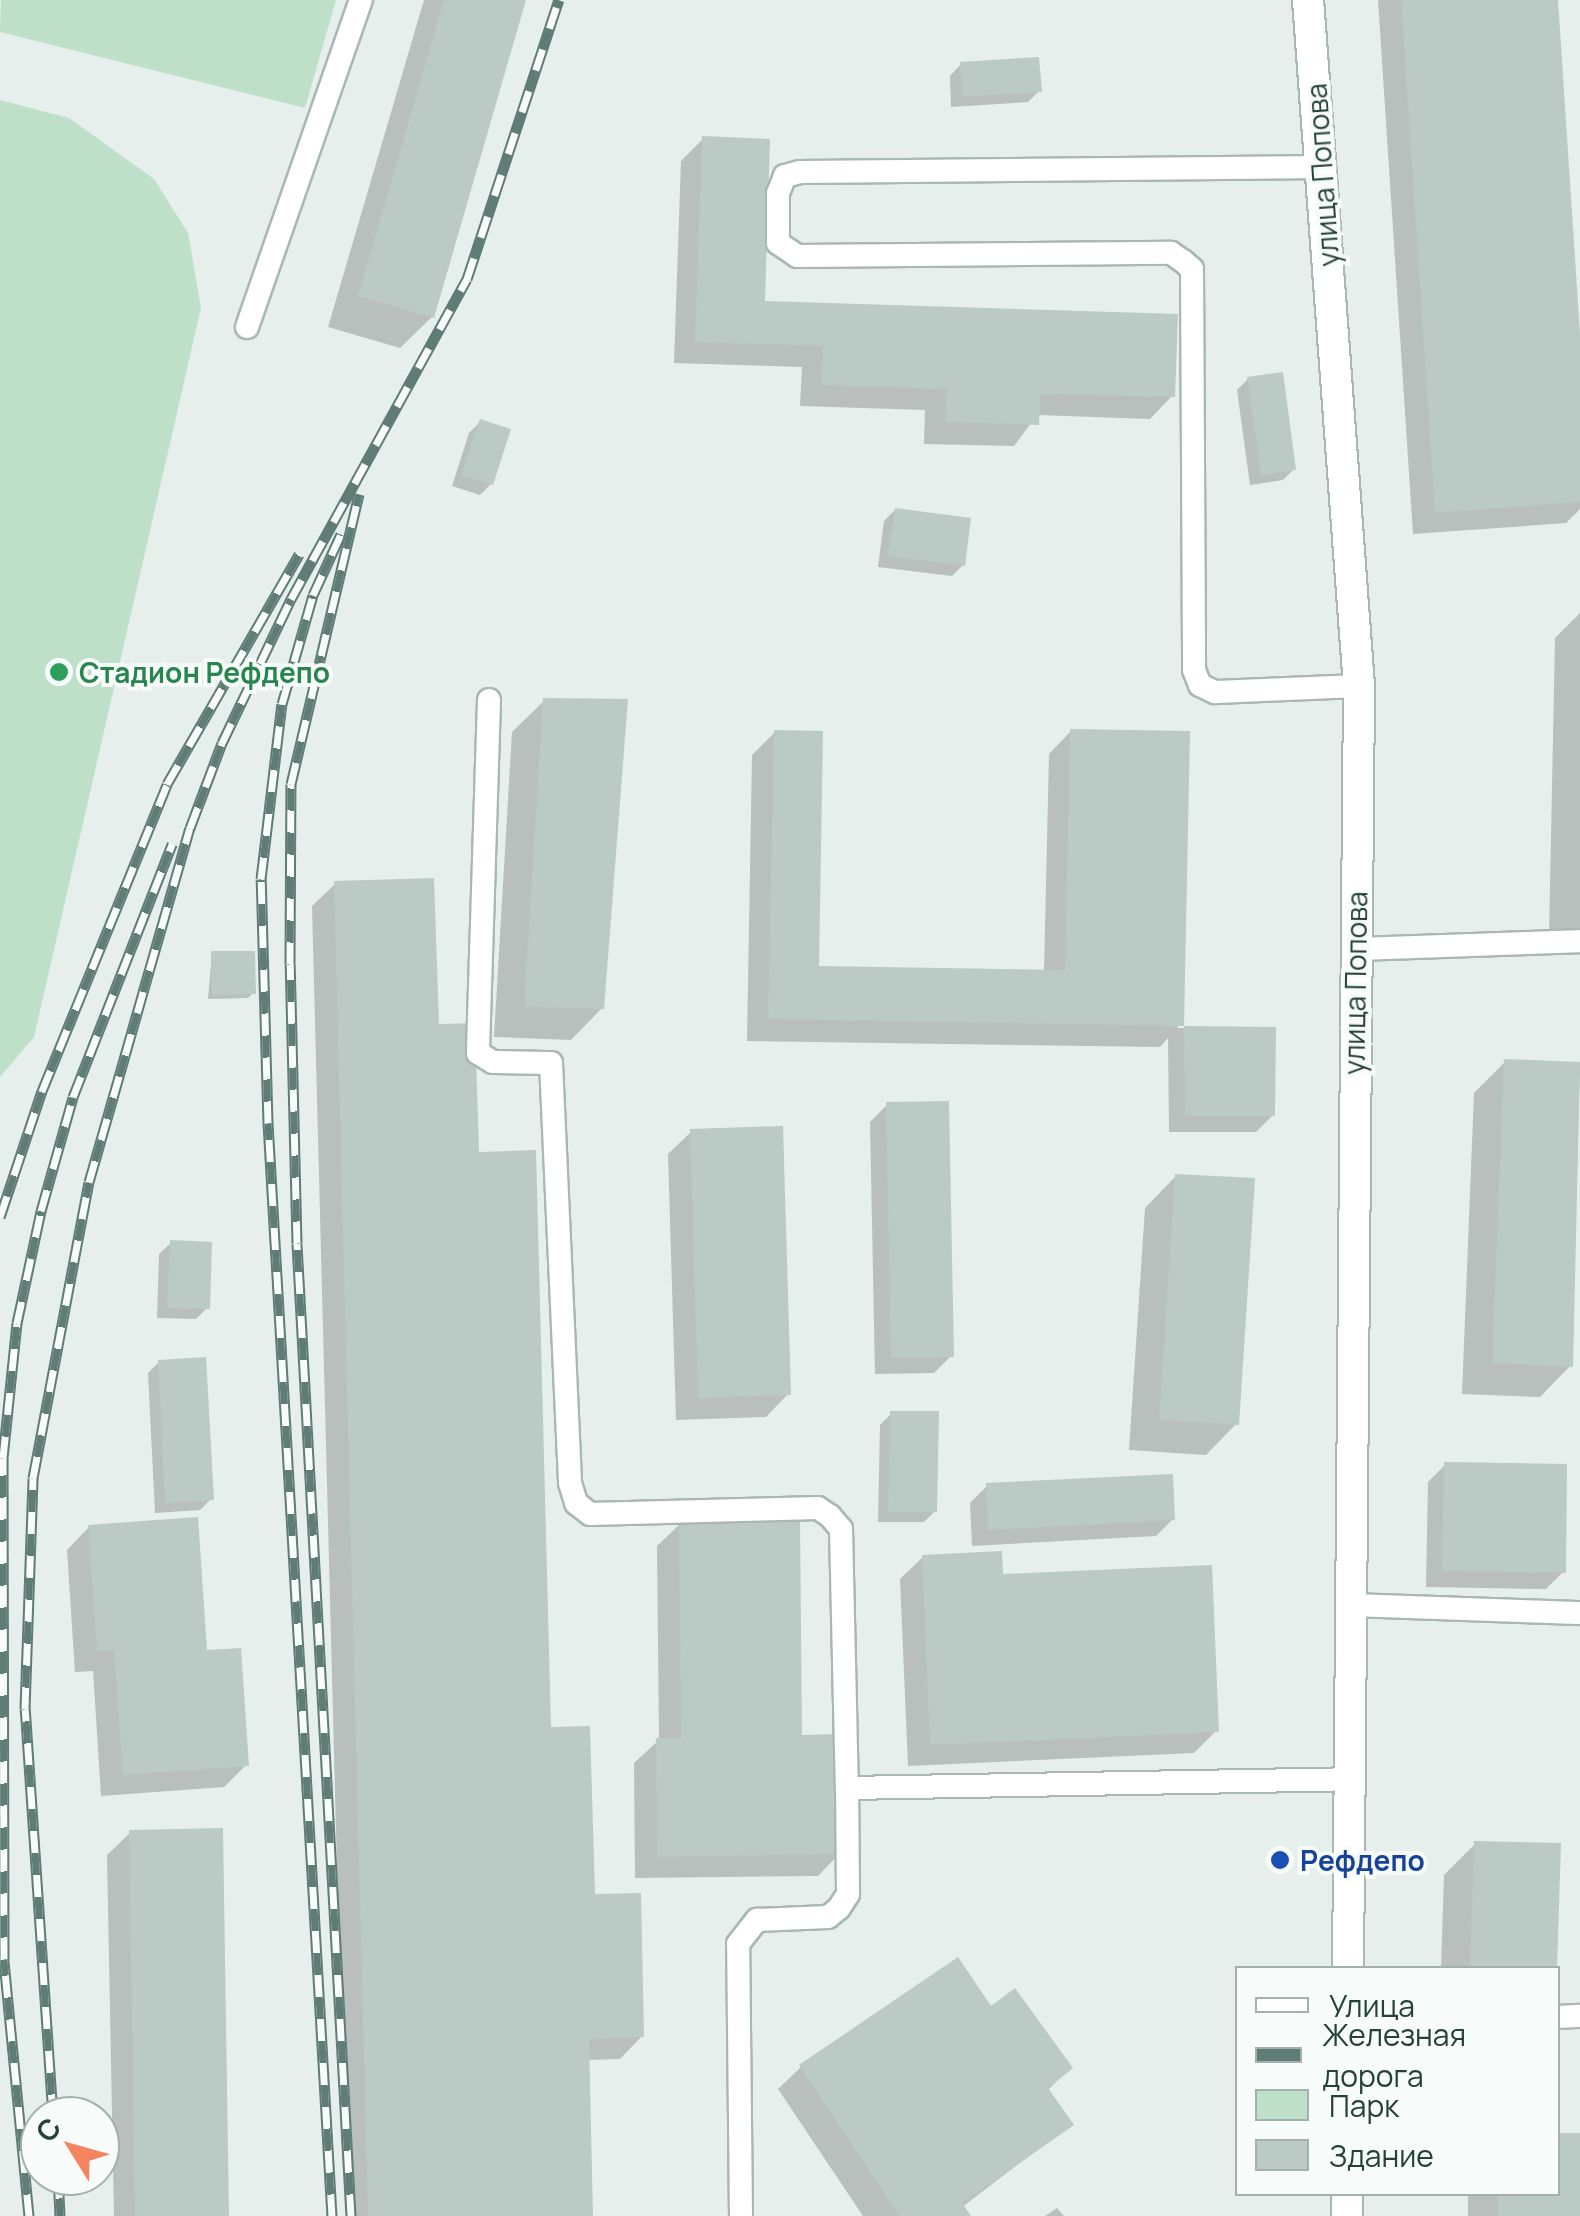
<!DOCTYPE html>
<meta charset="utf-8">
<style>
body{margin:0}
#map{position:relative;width:1580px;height:2216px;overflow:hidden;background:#e6efeb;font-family:Manrope,sans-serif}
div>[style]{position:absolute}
.green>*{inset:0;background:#bfe0c8}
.shadow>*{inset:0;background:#0003}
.building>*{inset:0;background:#bbcac4}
.roads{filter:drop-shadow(2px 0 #a8b8b2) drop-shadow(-2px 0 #a8b8b2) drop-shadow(0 2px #a8b8b2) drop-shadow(0 -2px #a8b8b2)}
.service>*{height:22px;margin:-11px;padding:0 11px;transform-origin:11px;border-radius:11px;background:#fff}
.tertiary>*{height:30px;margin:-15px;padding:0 15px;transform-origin:15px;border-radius:15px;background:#fff}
.rail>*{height:11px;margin-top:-5.5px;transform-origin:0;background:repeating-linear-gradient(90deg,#f7fbf9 0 22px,#5f7d75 0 44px);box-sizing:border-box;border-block:2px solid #5f7d75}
.dots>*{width:28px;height:28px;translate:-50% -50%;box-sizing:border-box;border:5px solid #f7fbf9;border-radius:50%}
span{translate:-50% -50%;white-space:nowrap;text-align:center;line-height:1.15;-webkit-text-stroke:8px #f7fbf9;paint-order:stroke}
.street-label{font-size:28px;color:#24423a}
.leisure-label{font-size:28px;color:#27864d;font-weight:700}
.left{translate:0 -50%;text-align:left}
.transit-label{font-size:28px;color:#164399;font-weight:700}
.legend{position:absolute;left:1235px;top:1966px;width:325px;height:230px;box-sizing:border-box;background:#f7fbf9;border:2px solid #a3b1ad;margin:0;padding:12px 18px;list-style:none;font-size:30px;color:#24423a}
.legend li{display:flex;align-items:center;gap:20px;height:50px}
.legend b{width:50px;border:2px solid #a3b1ad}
.north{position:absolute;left:20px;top:2096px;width:100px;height:100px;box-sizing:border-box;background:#f7fbf9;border:2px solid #a3b1ad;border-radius:50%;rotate:307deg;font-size:28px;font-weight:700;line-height:40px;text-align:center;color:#24423a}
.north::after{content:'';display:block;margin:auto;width:35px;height:45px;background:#f4845f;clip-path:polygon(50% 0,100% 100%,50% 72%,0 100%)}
</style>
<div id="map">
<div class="green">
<div style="clip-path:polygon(1px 0,336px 0,305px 108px,0 32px)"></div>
<div style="clip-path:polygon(0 100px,69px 118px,154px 179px,188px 233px,201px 308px,34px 1037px,0 1077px)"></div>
</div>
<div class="shadow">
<div style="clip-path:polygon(424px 0,524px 0,432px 317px,400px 348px,328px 327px)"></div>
<div style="clip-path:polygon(1378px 0,1556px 0,1580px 373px,1580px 509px,1566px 523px,1413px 534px)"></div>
<div style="clip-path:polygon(961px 64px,1039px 91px,1028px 102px,951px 107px,950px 76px)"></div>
<div style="clip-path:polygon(703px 139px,762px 304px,1172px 396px,1150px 419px,1037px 415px,1014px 446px,924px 444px,925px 410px,800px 406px,802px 367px,674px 363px,681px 161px)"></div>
<div style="clip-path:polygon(1248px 379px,1294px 469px,1283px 480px,1250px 485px,1237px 390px)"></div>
<div style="clip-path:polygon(480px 422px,491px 484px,480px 495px,452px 486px,469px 433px)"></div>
<div style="clip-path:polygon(895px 510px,963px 565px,952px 576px,878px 567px,884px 521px)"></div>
<div style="clip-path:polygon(1580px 613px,1580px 937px,1549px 937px,1555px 638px)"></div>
<div style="clip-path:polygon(544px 701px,602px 1008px,571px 1040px,494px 1037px,512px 732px)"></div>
<div style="clip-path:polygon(1071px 731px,1178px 1028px,1273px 1030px,1273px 1115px,1256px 1132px,1169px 1132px,1168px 1038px,1160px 1047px,747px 1041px,752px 755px,775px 732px,816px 968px,1044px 972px,1049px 754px)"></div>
<div style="clip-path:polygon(335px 884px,436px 1027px,476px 1155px,548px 1729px,592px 1897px,642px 2036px,620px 2059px,587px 2060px,591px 2216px,346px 2216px,312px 906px)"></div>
<div style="clip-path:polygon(212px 954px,253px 993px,248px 998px,208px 999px)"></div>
<div style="clip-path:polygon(1505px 1062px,1580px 1065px,1571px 1365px,1540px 1397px,1462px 1394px,1474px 1093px)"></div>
<div style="clip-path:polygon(887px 1105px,951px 1356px,934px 1373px,875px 1374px,870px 1122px)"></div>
<div style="clip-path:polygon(691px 1132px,788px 1394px,766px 1417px,676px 1420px,668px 1154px)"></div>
<div style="clip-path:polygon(1176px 1176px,1237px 1423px,1206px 1455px,1129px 1450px,1145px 1208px)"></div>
<div style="clip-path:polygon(171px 1243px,207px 1308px,196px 1319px,157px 1318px,159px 1254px)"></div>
<div style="clip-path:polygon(159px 1362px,211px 1499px,200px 1510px,155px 1513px,148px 1373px)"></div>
<div style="clip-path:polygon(891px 1414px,935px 1511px,924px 1522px,878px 1522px,880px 1425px)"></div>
<div style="clip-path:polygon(1445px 1465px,1563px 1572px,1546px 1589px,1426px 1587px,1428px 1482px)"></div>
<div style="clip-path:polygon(987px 1486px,1173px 1519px,1156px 1536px,972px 1546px,970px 1503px)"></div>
<div style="clip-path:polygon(680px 1524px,800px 1737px,840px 1853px,818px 1876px,635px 1878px,634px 1763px,659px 1740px,657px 1546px)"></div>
<div style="clip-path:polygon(89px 1527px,205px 1653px,246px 1765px,224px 1787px,101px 1796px,93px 1671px,75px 1672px,67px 1550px)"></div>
<div style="clip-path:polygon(923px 1557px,1000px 1577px,1216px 1731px,1194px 1753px,908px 1766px,900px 1579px)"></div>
<div style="clip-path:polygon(130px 1833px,226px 2216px,114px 2216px,107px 1855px)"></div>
<div style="clip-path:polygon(1475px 1844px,1558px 1846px,1555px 1968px,1441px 1968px,1444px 1875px)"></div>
<div style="clip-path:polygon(990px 2010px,1070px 2068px,1047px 2091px,1071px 2124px,962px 2207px,968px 2216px,863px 2216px,778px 2089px,801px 2067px)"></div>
<div style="clip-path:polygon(1558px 2135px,1580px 2135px,1580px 2216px,1468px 2216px,1468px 2194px,1558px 2194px)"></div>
<div style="clip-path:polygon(1057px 2208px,1064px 2216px,1045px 2216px)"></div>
</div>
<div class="building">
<div style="clip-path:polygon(444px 0,526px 0,434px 318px,358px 296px)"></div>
<div style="clip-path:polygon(1401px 0,1558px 0,1580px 334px,1580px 502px,1435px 513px)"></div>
<div style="clip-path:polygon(1039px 57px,1042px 92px,962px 97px,960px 62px)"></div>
<div style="clip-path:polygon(702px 136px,770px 139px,765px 301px,1178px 314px,1175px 397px,1040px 394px,1039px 425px,945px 422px,947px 389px,822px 385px,823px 346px,695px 342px)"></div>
<div style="clip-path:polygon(1283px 372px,1296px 470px,1261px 475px,1247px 377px)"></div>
<div style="clip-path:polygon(480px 419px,511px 429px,493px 485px,461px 475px)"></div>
<div style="clip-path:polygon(895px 508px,971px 518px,965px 566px,888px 556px)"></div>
<div style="clip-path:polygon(543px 698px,628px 699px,604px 1009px,524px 1007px)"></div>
<div style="clip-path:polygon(1070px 729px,1190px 731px,1184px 1026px,768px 1019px,774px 730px,823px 731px,819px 966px,1065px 970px)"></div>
<div style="clip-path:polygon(434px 878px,439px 1024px,475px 1023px,479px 1152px,536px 1150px,551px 1727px,590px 1726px,595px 1894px,641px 1893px,644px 2037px,589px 2039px,593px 2216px,368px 2216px,334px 881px)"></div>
<div style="clip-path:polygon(211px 951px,255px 951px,256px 994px,212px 995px)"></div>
<div style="clip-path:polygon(1184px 1026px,1276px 1027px,1275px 1116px,1185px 1116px)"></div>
<div style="clip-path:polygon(1504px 1059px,1580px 1062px,1573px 1367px,1492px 1363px)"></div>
<div style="clip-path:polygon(949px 1101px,954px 1357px,891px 1358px,886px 1102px)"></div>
<div style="clip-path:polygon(783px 1126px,791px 1395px,698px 1398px,690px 1129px)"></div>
<div style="clip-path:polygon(1175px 1174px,1255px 1178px,1239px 1425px,1159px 1420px)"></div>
<div style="clip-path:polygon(170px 1240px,212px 1242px,210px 1309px,167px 1308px)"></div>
<div style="clip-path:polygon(206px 1357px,214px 1500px,165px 1503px,158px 1360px)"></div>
<div style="clip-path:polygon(890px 1411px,939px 1411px,937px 1512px,888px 1512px)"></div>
<div style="clip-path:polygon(1444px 1462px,1567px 1464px,1566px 1573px,1442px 1571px)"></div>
<div style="clip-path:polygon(1173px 1474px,1175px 1520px,988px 1530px,986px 1483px)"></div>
<div style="clip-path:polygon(198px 1517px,207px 1650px,241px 1648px,249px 1766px,123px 1775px,114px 1650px,97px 1651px,88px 1525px)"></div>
<div style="clip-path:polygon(800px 1519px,802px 1735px,841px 1734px,843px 1854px,657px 1857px,656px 1738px,681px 1738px,679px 1522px)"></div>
<div style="clip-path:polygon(1002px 1551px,1003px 1574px,1212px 1565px,1219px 1732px,930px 1745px,922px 1555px)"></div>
<div style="clip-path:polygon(223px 1828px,229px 2216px,135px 2216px,129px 1830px)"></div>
<div style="clip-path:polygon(1474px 1841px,1561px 1843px,1557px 1968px,1470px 1968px)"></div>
<div style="clip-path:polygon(958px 1957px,991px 2006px,1015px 1988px,1073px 2068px,1048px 2088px,1074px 2125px,962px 2203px,971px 2216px,899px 2216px,799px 2065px)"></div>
<div style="clip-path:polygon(1558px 2133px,1580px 2133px,1580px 2216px,1498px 2216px,1498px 2194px,1558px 2194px)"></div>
</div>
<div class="roads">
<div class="service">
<div style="left:1323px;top:167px;width:523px;rotate:179.45deg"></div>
<div style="left:800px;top:172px;width:16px;rotate:165deg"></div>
<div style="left:785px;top:176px;width:18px;rotate:112deg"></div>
<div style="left:778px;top:193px;width:50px;rotate:90deg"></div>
<div style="left:778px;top:243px;width:23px;rotate:34deg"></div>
<div style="left:797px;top:256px;width:374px;rotate:-0.5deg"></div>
<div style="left:1171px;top:253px;width:14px;rotate:34deg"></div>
<div style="left:1183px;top:261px;width:12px;rotate:42deg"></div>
<div style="left:1192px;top:269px;width:401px;rotate:89.7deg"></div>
<div style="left:1194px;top:670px;width:16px;rotate:68deg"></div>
<div style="left:1200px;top:685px;width:17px;rotate:25deg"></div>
<div style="left:1215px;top:692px;width:144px;rotate:-2.4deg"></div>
<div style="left:247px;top:327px;width:346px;rotate:-70.8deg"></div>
<div style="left:489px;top:700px;width:353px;rotate:91.8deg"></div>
<div style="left:478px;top:1053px;width:17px;rotate:31deg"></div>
<div style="left:493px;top:1062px;width:58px;rotate:1deg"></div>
<div style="left:551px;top:1063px;width:420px;rotate:87.4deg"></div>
<div style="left:570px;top:1483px;width:21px;rotate:73deg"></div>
<div style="left:576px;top:1503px;width:18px;rotate:38deg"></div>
<div style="left:590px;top:1514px;width:228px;rotate:-1.5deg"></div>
<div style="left:818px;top:1508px;width:14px;rotate:34deg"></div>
<div style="left:830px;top:1516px;width:17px;rotate:50deg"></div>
<div style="left:841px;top:1529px;width:259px;rotate:88.7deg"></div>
<div style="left:847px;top:1788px;width:498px;rotate:-1deg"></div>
<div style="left:1356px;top:949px;width:224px;rotate:-2deg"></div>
<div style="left:1349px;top:1605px;width:231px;rotate:2deg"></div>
<div style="left:1558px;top:2017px;width:22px;rotate:-3deg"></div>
<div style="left:741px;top:2216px;width:272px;rotate:-90.6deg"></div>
<div style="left:738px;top:1944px;width:31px;rotate:-52deg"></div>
<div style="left:757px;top:1920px;width:71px;rotate:-2.4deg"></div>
<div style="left:828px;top:1917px;width:14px;rotate:-39deg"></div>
<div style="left:839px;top:1908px;width:17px;rotate:-57deg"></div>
<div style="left:848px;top:1894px;width:106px;rotate:-90.5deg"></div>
</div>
<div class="tertiary">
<div style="left:1308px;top:0;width:688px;rotate:85.75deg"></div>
<div style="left:1359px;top:686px;width:1282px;rotate:90.49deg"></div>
<div style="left:1347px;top:2216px;width:22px;rotate:-90deg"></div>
</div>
</div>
<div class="rail">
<div style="left:0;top:1217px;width:133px;rotate:-71.6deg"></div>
<div style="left:42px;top:1091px;width:331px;rotate:-67.8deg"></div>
<div style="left:167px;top:784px;width:265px;rotate:-60.1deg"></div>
<div style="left:53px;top:2116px;width:408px;rotate:-93.9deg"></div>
<div style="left:25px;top:1709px;width:231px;rotate:-88deg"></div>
<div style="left:33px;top:1478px;width:301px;rotate:-79.3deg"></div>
<div style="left:89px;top:1182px;width:368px;rotate:-74.1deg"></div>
<div style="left:190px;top:828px;width:91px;rotate:-69.4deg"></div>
<div style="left:222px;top:743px;width:160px;rotate:-64.4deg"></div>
<div style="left:291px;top:599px;width:365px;rotate:-61.2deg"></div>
<div style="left:467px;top:279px;width:294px;rotate:-71.8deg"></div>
<div style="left:58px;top:2176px;width:40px;rotate:87.1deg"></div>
<div style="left:29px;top:2216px;width:258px;rotate:-95.6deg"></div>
<div style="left:4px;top:1959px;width:501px;rotate:-90.11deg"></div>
<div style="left:3px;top:1458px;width:136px;rotate:-84.1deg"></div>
<div style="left:17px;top:1323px;width:115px;rotate:-77.9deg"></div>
<div style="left:41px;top:1211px;width:118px;rotate:-74.3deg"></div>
<div style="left:73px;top:1097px;width:272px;rotate:-68.6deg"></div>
<div style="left:332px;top:2216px;width:1095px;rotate:-93.35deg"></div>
<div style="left:268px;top:1123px;width:244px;rotate:-91.6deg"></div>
<div style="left:261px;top:879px;width:176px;rotate:-83.2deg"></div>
<div style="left:282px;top:704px;width:113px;rotate:-74.1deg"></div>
<div style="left:313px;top:595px;width:67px;rotate:-65.3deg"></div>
<div style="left:351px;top:2216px;width:974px;rotate:-93.18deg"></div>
<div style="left:297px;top:1243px;width:279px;rotate:-91.4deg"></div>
<div style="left:290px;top:964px;width:180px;rotate:-89.7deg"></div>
<div style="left:291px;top:784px;width:298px;rotate:-76.8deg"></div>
</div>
<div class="dots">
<div style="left:59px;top:672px;background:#2e9e5b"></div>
<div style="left:1280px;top:1860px;background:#1a4fb4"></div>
</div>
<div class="street-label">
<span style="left:1322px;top:175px;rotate:-94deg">улица Попова</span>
<span style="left:1355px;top:983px;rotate:-89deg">улица Попова</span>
</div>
<div class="leisure-label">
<span class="left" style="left:79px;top:672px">Стадион Рефдепо</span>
</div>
<div class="transit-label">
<span class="left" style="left:1300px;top:1860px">Рефдепо</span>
</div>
<ul class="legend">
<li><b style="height:12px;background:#fff"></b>Улица</li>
<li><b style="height:12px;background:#5f7d75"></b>Железная дорога</li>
<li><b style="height:28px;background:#bfe0c8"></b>Парк</li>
<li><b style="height:28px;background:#bbcac4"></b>Здание</li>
</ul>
<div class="north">С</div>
</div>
